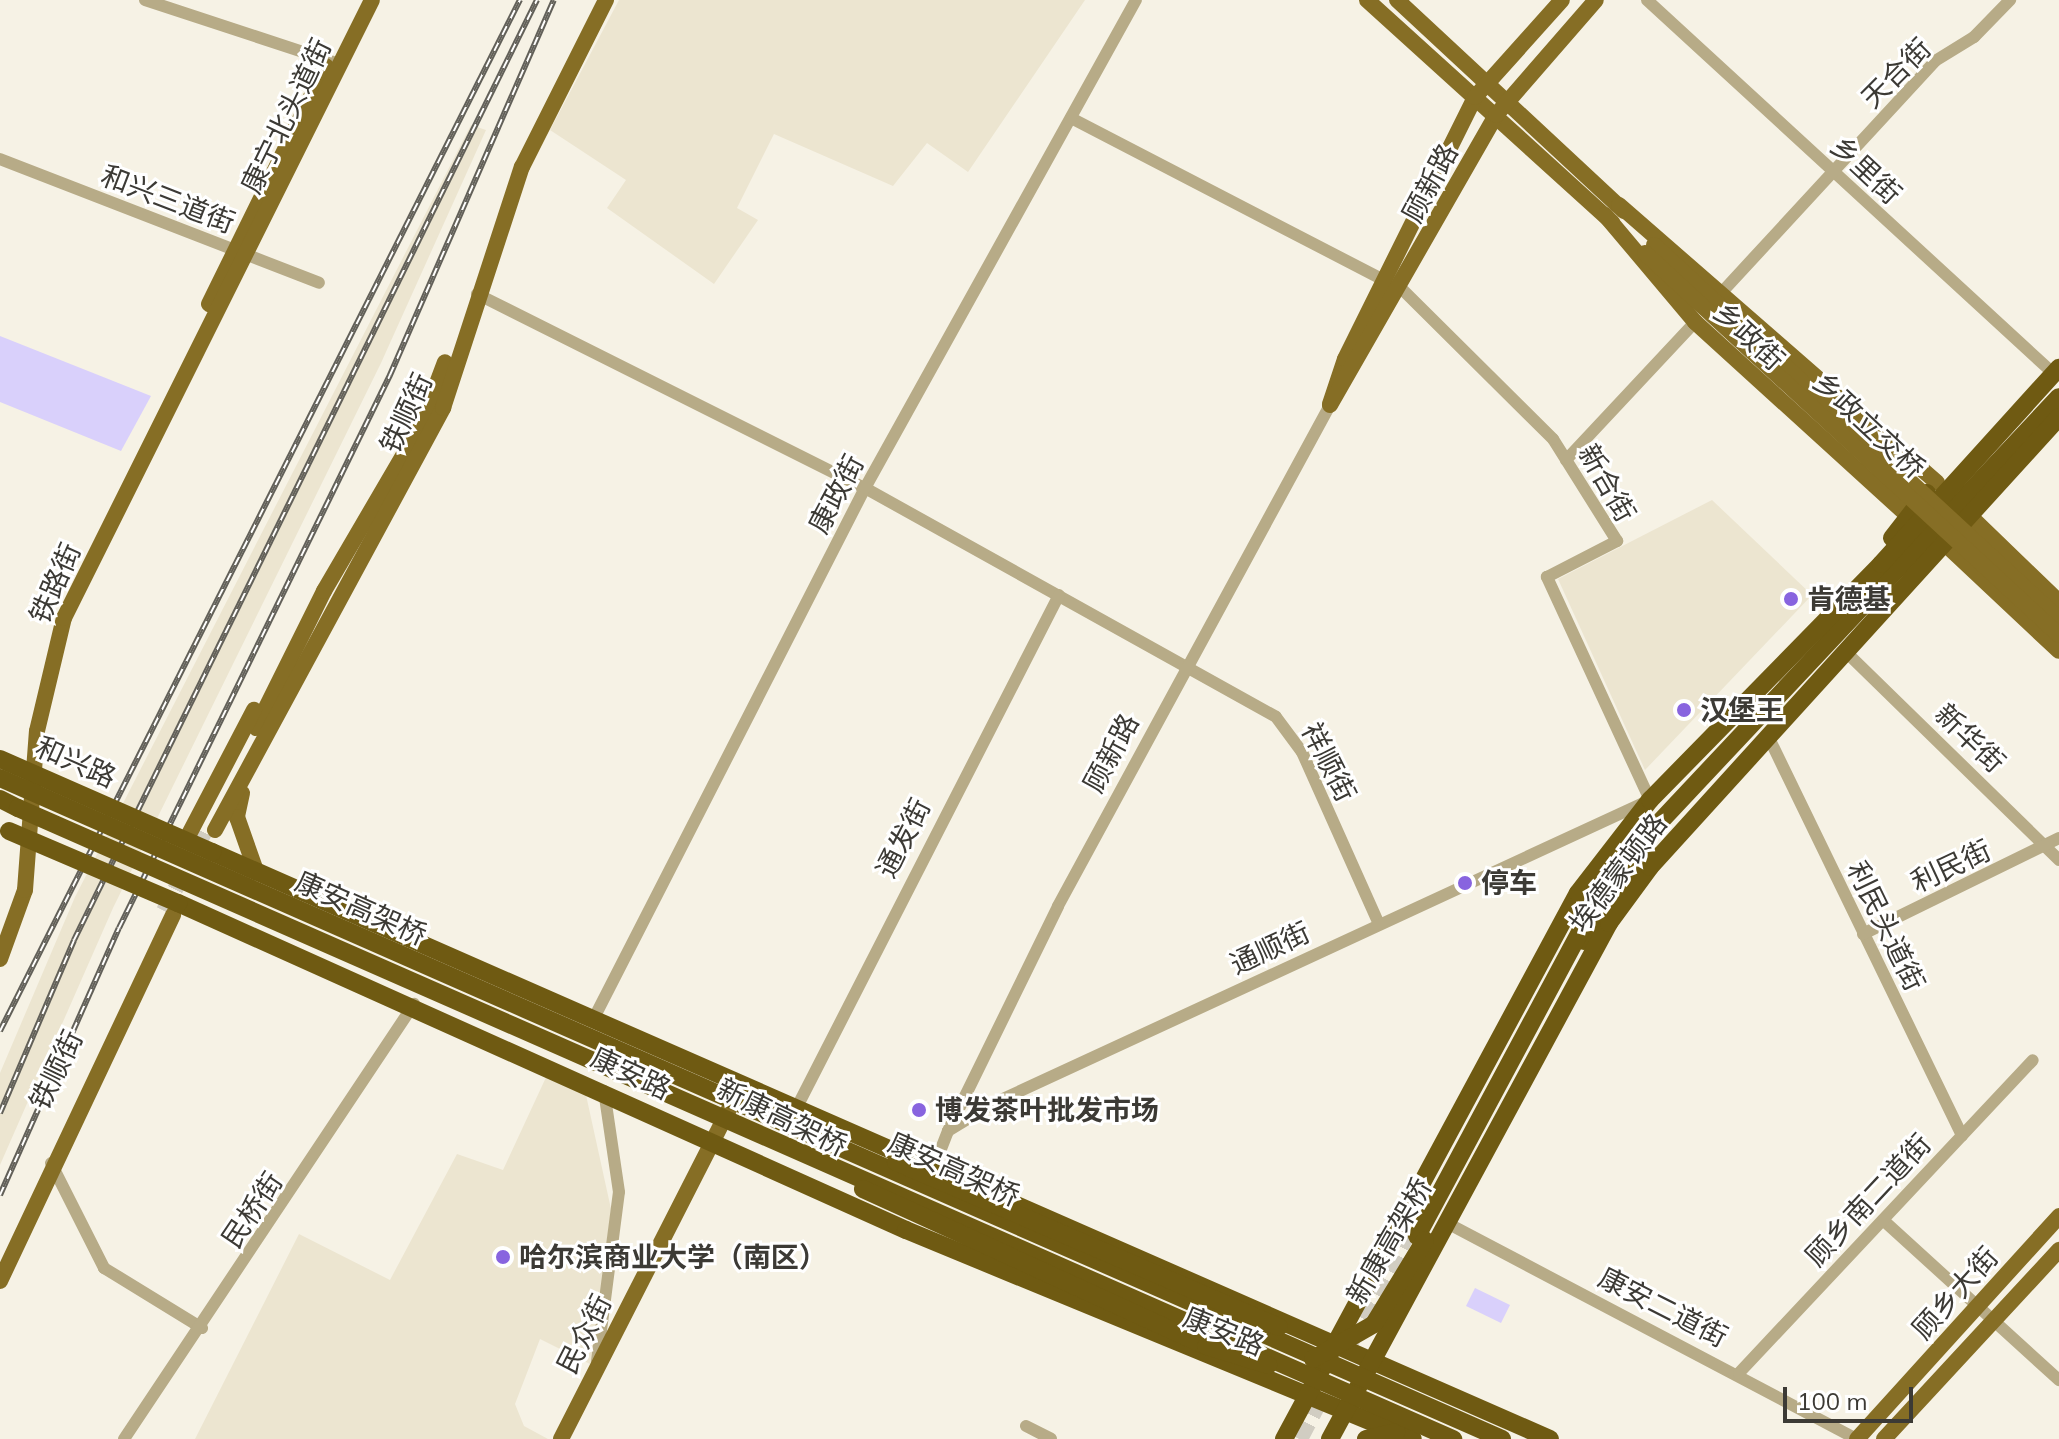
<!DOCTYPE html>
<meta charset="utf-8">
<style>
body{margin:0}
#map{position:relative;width:2059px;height:1439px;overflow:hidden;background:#f6f2e5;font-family:Mulish,"Noto Sans SC",sans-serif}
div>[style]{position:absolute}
.built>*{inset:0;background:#ece5d0}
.green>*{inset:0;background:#d9d0fb}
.major-tunnel>*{height:16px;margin-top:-8px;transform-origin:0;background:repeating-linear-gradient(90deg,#d1cdc2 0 16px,transparent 0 24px)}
.highway-tunnel>*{height:18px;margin-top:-9px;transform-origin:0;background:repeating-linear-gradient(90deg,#d1cdc2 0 18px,transparent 0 27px)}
.minor>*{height:12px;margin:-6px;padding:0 6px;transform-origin:6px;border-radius:6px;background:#b7ab87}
.major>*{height:16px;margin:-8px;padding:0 8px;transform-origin:8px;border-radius:8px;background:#866e25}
.highway>*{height:18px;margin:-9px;padding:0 9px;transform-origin:9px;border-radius:9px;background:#6f5a12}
.rail>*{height:6px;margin-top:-3px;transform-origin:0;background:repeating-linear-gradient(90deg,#fff 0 9px,#626059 0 18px);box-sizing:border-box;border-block:2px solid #626059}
.major-bridge>*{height:16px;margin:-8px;padding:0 8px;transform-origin:8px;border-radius:8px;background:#866e25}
.highway-bridge>*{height:18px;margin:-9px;padding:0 9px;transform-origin:9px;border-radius:9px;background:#6f5a12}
.dots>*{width:22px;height:22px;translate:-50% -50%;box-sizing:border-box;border:4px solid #fff;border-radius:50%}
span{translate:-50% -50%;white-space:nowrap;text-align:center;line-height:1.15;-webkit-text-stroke:6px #fff;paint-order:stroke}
.street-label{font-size:28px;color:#3c3a35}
.poi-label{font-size:28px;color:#3c3a35;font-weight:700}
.left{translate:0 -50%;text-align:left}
.scale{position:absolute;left:1783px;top:1387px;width:130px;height:36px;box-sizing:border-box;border:4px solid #3c3a35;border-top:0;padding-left:10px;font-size:24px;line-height:28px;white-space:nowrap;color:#3c3a35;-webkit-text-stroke:6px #fff;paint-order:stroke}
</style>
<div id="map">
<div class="built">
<div style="clip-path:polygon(619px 0,1085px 0,968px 172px,927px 143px,893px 186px,774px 134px,737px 208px,758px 220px,714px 284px,607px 208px,626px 180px,550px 130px)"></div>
<div style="clip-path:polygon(471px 125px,486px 130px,381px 363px,113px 908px,0 1165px,0 1073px,75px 897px)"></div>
<div style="clip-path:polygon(1712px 500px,1812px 595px,1645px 770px,1558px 579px)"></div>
<div style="clip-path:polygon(548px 1073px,586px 1095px,611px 1209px,592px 1365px,540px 1339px,515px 1404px,524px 1426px,548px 1439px,195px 1439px,299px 1234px,390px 1280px,457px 1154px,503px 1170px)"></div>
</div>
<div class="green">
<div style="clip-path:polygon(0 336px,151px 396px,121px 451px,0 402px)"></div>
<div style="clip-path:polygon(1475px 1288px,1510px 1305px,1501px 1323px,1466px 1306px)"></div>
</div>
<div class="major-tunnel">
<div style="left:164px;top:911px;width:94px;rotate:-62.9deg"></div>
</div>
<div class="highway-tunnel">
<div style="left:1350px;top:1342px;width:125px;rotate:-62.4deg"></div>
<div style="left:1299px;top:1439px;width:56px;rotate:-62.5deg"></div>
</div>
<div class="minor">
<div style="left:145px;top:0;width:202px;rotate:18.2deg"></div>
<div style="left:1647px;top:0;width:553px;rotate:42.58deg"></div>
<div style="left:1071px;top:118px;width:354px;rotate:27.4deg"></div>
<div style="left:0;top:159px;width:342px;rotate:21.2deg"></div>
<div style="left:1723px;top:291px;width:313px;rotate:-47.3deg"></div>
<div style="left:1935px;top:61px;width:46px;rotate:-31.6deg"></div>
<div style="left:1974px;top:37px;width:52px;rotate:-45.8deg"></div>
<div style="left:477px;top:294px;width:434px;rotate:26.6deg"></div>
<div style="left:865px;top:488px;width:470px;rotate:29.1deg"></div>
<div style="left:1276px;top:717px;width:44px;rotate:53.4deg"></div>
<div style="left:1302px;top:752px;width:188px;rotate:65.9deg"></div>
<div style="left:1566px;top:460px;width:189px;rotate:-46.9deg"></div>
<div style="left:1846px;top:652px;width:298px;rotate:44.3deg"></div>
<div style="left:1769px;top:738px;width:442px;rotate:64.1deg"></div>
<div style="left:1863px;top:934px;width:218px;rotate:-26.1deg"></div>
<div style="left:594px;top:1018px;width:595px;rotate:-62.92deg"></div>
<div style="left:865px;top:488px;width:558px;rotate:-60.96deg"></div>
<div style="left:797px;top:1107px;width:575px;rotate:-62.9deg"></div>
<div style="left:948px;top:1131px;width:250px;rotate:-63.9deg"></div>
<div style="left:1058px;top:906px;width:570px;rotate:-61.5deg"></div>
<div style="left:51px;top:1163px;width:118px;rotate:63.2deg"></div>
<div style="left:104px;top:1268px;width:115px;rotate:31.5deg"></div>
<div style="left:932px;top:1172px;width:44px;rotate:-68.7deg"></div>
<div style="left:948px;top:1131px;width:52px;rotate:-31.5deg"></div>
<div style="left:992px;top:1104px;width:725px;rotate:-24.8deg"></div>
<div style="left:1650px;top:800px;width:246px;rotate:-114.8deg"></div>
<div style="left:1547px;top:577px;width:79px;rotate:-27.2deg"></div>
<div style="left:1617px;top:541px;width:120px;rotate:-122.1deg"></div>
<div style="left:1553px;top:439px;width:213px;rotate:-135.2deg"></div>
<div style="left:1883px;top:1220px;width:238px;rotate:42.3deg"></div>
<div style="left:1447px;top:1223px;width:463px;rotate:27.8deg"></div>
<div style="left:597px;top:1361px;width:170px;rotate:-82.6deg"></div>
<div style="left:619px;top:1192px;width:102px;rotate:-98.4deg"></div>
<div style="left:1739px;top:1373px;width:429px;rotate:-46.8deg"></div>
<div style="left:1026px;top:1426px;width:28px;rotate:27deg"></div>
<div style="left:124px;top:1439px;width:523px;rotate:-56.31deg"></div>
</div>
<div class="major">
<div style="left:1367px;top:0;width:331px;rotate:42.2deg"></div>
<div style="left:1397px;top:0;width:310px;rotate:42.9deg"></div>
<div style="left:1619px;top:205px;width:422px;rotate:41.1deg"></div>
<div style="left:1605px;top:215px;width:140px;rotate:49.9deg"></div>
<div style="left:1695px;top:322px;width:287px;rotate:42.3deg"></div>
<div style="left:209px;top:304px;width:265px;rotate:-63.8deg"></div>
<div style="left:1330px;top:404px;width:47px;rotate:-71.6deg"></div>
<div style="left:1345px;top:359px;width:292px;rotate:-63.6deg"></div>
<div style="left:1475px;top:97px;width:130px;rotate:-48.1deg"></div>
<div style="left:1330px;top:405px;width:334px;rotate:-60.2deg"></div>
<div style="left:1496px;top:115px;width:152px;rotate:-49deg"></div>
<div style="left:1970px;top:516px;width:124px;rotate:44deg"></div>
<div style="left:1945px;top:544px;width:156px;rotate:43.2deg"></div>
<div style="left:256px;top:728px;width:153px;rotate:-63.6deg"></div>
<div style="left:324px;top:591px;width:194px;rotate:-59.7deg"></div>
<div style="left:422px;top:423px;width:65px;rotate:-69.3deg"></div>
<div style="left:242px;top:793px;width:25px;rotate:102deg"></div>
<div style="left:237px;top:817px;width:57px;rotate:70.6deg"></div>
<div style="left:215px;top:830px;width:480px;rotate:-61.6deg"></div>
<div style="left:443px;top:408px;width:254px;rotate:-71.9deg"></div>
<div style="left:522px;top:167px;width:187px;rotate:-63.3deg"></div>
<div style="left:186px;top:840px;width:147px;rotate:-62.4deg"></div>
<div style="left:0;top:959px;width:73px;rotate:-70.1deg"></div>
<div style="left:25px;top:890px;width:159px;rotate:-85.7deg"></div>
<div style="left:37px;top:731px;width:116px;rotate:-76.6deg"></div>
<div style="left:64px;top:618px;width:690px;rotate:-63.51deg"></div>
<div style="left:0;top:1281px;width:405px;rotate:-64.7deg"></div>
<div style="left:561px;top:1439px;width:370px;rotate:-63deg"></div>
<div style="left:1857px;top:1439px;width:301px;rotate:-47.8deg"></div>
<div style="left:1884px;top:1439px;width:258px;rotate:-47.2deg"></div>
</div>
<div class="highway">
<div style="left:1892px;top:538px;width:57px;rotate:-52.1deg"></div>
<div style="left:0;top:799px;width:20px;rotate:27deg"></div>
<div style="left:212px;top:852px;width:1461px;rotate:23.69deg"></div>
<div style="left:178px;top:903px;width:798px;rotate:24.19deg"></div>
<div style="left:906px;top:1230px;width:548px;rotate:22.4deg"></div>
<div style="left:1584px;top:941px;width:110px;rotate:-55deg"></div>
<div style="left:1417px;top:1236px;width:411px;rotate:-61.8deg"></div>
<div style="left:1611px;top:874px;width:654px;rotate:-46.8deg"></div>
<div style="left:1284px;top:1439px;width:620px;rotate:-61.7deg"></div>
<div style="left:1578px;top:893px;width:118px;rotate:-52.3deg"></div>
<div style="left:1650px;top:800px;width:330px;rotate:-45.6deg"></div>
<div style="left:1881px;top:564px;width:265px;rotate:-47.8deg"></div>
<div style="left:1330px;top:1439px;width:587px;rotate:-61.6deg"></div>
<div style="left:1609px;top:923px;width:69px;rotate:-53.8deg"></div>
<div style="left:1650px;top:867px;width:608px;rotate:-47.73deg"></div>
<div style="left:1366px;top:1439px;width:31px;rotate:-13deg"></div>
</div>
<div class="rail">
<div style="left:0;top:1031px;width:1155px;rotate:-63.24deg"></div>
<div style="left:0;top:1113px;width:188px;rotate:-66.8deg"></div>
<div style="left:74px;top:940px;width:1048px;rotate:-63.78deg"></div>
<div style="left:0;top:1195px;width:292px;rotate:-66deg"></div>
<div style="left:119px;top:928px;width:616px;rotate:-63.89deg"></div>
<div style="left:390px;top:375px;width:409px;rotate:-66.4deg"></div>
</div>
<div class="major-bridge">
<div style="left:1654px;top:245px;width:551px;rotate:42.72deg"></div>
<div style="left:1645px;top:253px;width:563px;rotate:42.7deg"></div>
</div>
<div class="highway-bridge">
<div style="left:0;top:759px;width:232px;rotate:23.7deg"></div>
<div style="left:0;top:778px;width:1641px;rotate:23.75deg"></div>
<div style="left:18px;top:808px;width:1568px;rotate:23.74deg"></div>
<div style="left:9px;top:831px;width:184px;rotate:23.1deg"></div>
<div style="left:896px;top:1162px;width:417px;rotate:23.3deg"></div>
<div style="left:863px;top:1189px;width:377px;rotate:24.6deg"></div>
<div style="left:1206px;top:1346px;width:65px;rotate:17deg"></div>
<div style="left:1313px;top:1359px;width:70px;rotate:-29.8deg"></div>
<div style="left:1374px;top:1324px;width:98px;rotate:-58.7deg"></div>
</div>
<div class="dots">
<div style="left:1791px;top:599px;background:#8864df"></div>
<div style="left:1684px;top:710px;background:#8864df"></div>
<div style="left:1465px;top:883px;background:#8864df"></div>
<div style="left:919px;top:1110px;background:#8864df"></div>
<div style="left:503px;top:1257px;background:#8864df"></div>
</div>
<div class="street-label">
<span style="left:1896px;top:73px;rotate:-45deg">天合街</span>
<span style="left:286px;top:116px;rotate:-64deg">康宁北头道街</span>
<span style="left:1866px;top:170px;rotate:43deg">乡里街</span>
<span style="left:1430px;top:183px;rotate:-62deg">顾新路</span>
<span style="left:168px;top:199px;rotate:21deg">和兴三道街</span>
<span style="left:1749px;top:336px;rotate:43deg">乡政街</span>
<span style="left:406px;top:413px;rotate:-65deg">铁顺街</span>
<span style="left:1869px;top:425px;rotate:43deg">乡政立交桥</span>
<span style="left:1607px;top:483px;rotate:60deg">新合街</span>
<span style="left:836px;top:494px;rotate:-62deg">康政街</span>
<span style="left:55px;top:583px;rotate:-66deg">铁路街</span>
<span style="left:1970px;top:738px;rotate:44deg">新华街</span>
<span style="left:1111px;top:753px;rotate:-62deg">顾新路</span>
<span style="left:76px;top:762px;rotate:24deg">和兴路</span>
<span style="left:1329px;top:762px;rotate:63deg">祥顺街</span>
<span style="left:903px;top:838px;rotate:-63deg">通发街</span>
<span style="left:1951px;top:866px;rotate:-25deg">利民街</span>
<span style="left:1618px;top:873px;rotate:-53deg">埃德蒙顿路</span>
<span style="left:361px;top:908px;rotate:24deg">康安高架桥</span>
<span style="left:1886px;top:926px;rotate:64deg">利民头道街</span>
<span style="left:1270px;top:948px;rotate:-25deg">通顺街</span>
<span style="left:56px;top:1070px;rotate:-64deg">铁顺街</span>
<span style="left:631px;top:1073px;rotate:25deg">康安路</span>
<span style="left:782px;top:1117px;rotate:26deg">新康高架桥</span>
<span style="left:954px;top:1169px;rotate:24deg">康安高架桥</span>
<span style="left:1868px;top:1200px;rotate:-47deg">顾乡南二道街</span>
<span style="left:252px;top:1210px;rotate:-56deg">民桥街</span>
<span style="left:1389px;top:1241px;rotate:-60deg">新康高架桥</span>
<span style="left:1955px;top:1293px;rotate:-48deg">顾乡大街</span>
<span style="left:1663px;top:1307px;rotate:27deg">康安二道街</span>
<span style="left:1224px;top:1331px;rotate:22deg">康安路</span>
<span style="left:584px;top:1334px;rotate:-63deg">民众街</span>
</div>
<div class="poi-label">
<span class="left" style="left:1807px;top:599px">肯德基</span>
<span class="left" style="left:1700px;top:710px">汉堡王</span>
<span class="left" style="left:1481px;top:883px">停车</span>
<span class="left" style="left:935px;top:1110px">博发茶叶批发市场</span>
<span class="left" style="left:519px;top:1257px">哈尔滨商业大学（南区）</span>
</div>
<div class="scale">100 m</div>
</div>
